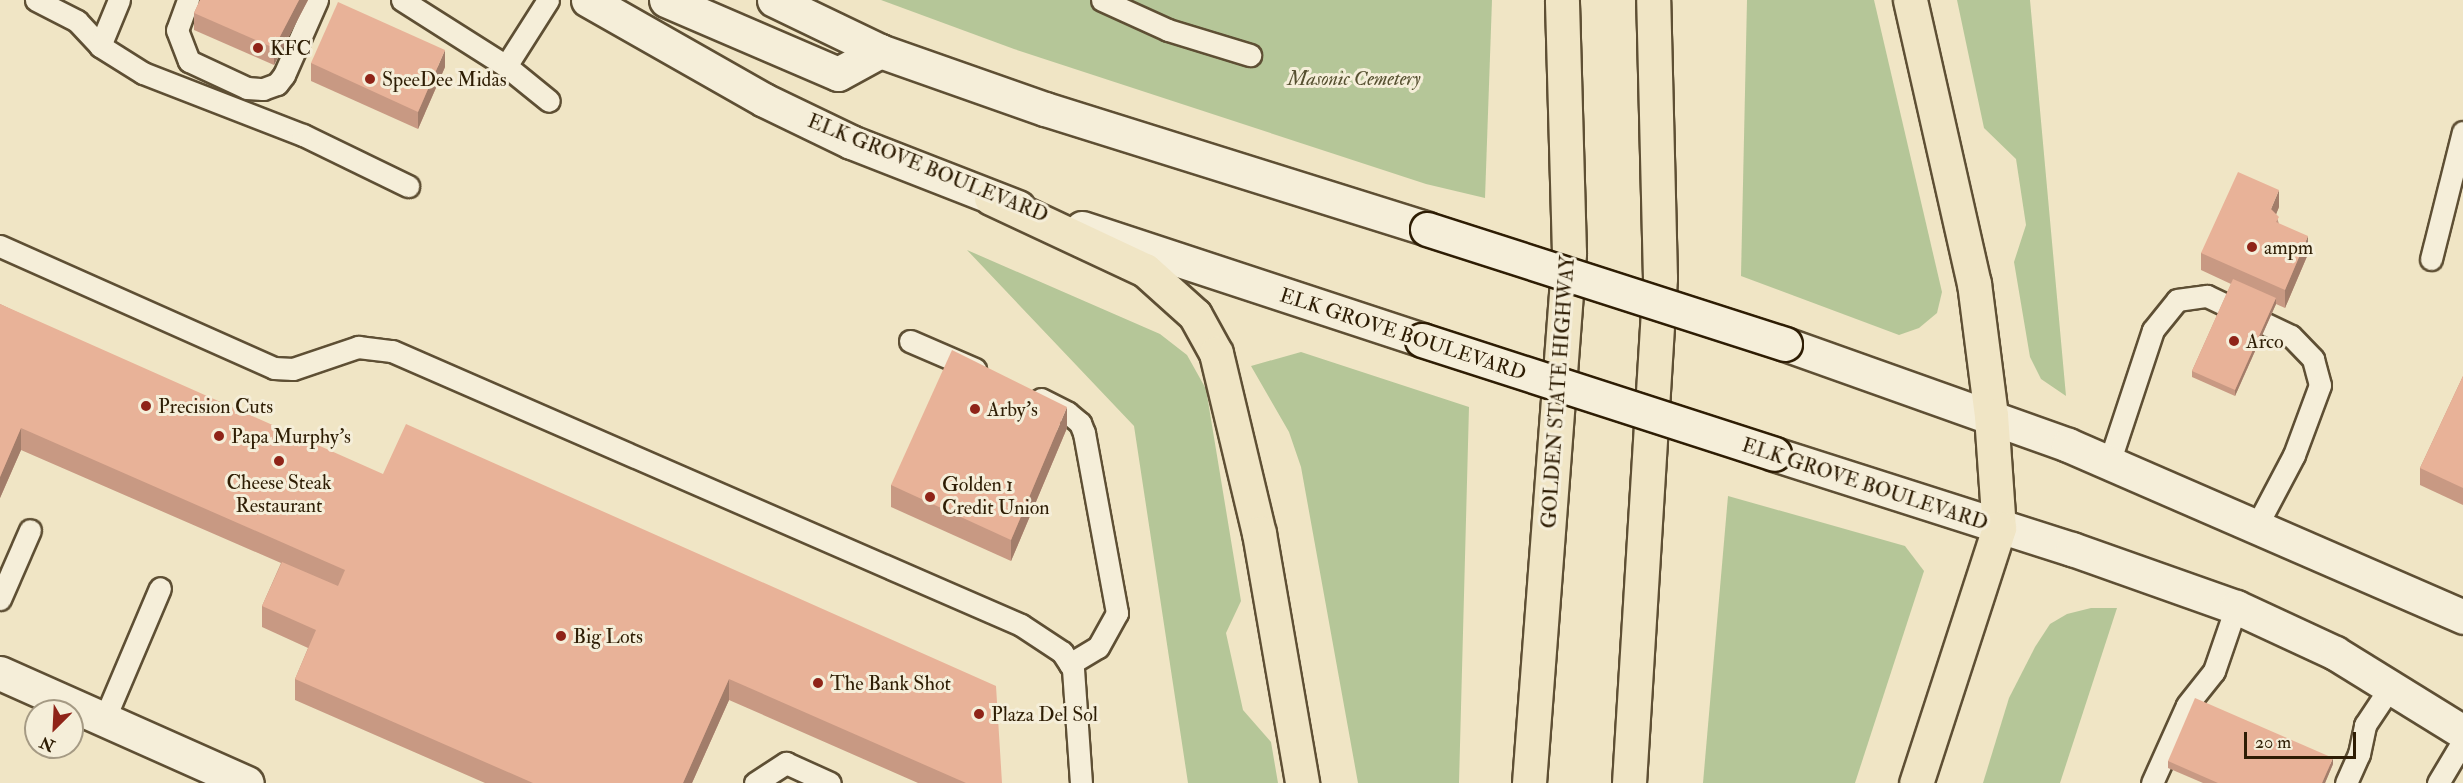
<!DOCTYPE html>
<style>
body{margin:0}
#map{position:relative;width:2463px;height:783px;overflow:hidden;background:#f0e5c5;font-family:"IM FELL Double Pica",serif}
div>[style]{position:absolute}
.green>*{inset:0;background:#b5c698}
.roads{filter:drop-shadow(2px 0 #5e4f34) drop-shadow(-2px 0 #5e4f34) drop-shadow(0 2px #5e4f34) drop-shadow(0 -2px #5e4f34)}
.service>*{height:21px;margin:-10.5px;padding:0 10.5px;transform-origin:10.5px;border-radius:10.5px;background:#f5eed9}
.tertiary>*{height:33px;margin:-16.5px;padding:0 16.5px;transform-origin:16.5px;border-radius:16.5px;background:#f5eed9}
.secondary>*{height:33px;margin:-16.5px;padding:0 16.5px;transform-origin:16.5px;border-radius:16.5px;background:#f5eed9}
.motorway>*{height:33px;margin:-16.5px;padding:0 16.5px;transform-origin:16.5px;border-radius:16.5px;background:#f0e5c5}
.bridges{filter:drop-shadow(2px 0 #2e1d04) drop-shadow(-2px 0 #2e1d04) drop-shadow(0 2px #2e1d04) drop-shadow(0 -2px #2e1d04)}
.secondary-bridge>*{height:33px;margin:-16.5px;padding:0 16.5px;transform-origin:16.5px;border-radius:16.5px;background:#f5eed9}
.wall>*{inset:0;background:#c89983}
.shaded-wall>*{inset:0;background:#a27d6a}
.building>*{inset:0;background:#e8b298}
.dots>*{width:16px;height:16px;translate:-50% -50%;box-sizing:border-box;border:3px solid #f5eed9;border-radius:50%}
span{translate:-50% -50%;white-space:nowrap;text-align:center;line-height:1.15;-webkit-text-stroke:6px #f5eed9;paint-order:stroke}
.poi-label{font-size:20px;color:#2e1d04}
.left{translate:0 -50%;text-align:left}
.park-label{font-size:20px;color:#565030;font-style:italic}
.street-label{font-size:20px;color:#2e1d04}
.north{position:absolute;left:24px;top:699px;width:60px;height:60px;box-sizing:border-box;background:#f5eed9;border:2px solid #a59a84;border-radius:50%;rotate:204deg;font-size:16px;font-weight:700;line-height:24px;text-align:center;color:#2e1d04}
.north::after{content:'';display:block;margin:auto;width:21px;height:27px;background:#8f2418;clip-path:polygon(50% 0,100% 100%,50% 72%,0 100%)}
.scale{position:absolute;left:2244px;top:732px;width:112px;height:27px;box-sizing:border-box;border:3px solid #2e1d04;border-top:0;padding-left:8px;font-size:18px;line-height:21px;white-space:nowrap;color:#2e1d04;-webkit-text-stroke:4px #f5eed9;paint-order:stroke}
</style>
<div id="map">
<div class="green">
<div style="clip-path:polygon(881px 0,1492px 0,1485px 198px,1426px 184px,1014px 49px)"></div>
<div style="clip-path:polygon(1747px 0,1874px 0,1942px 292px,1937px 313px,1919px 328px,1899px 335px,1741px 276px)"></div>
<div style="clip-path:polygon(1957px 0,2030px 0,2066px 396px,2041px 379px,2030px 357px,2014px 262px,2026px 225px,2016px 159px,1984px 128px)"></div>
<div style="clip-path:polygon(967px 250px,1160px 334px,1187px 355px,1206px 389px,1241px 601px,1226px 633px,1243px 710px,1271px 742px,1278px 783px,1188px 783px,1134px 426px)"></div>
<div style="clip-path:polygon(1301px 352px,1469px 407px,1459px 783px,1358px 783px,1301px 467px,1289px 432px,1251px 366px)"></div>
<div style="clip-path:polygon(1728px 496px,1905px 546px,1924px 571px,1855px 783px,1703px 783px)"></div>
<div style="clip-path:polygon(2091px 608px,2117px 608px,2060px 783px,1983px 783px,2009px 698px,2035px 647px,2050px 624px,2067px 614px)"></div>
</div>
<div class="roads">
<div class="service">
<div style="left:36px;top:0;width:46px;rotate:27.1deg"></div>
<div style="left:77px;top:21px;width:34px;rotate:47deg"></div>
<div style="left:100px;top:46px;width:51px;rotate:32.1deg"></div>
<div style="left:143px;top:73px;width:172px;rotate:21.2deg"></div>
<div style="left:303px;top:135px;width:117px;rotate:25.9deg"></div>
<div style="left:188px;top:0;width:32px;rotate:110deg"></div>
<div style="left:177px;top:30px;width:33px;rotate:69deg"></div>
<div style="left:189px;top:61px;width:64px;rotate:25deg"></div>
<div style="left:247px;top:88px;width:16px;rotate:4deg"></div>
<div style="left:263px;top:89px;width:15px;rotate:-20deg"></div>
<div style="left:277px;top:84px;width:11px;rotate:-52deg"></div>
<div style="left:284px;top:75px;width:82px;rotate:-66.3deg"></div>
<div style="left:402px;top:0;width:123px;rotate:32.4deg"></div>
<div style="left:506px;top:66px;width:55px;rotate:39.1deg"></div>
<div style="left:1102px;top:0;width:72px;rotate:24.4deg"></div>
<div style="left:1168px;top:30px;width:86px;rotate:17deg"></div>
<div style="left:100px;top:46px;width:50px;rotate:-67.6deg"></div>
<div style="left:506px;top:66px;width:78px;rotate:-57.5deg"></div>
<div style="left:0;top:246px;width:300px;rotate:24deg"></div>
<div style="left:274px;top:368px;width:19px;rotate:3deg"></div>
<div style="left:293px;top:369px;width:69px;rotate:-18.7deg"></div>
<div style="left:358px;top:347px;width:34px;rotate:7deg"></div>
<div style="left:392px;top:351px;width:686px;rotate:23.54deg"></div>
<div style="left:1021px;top:625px;width:49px;rotate:33.4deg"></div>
<div style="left:1062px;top:652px;width:20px;rotate:57deg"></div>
<div style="left:1073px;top:669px;width:114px;rotate:86deg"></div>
<div style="left:2431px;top:259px;width:131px;rotate:-75.9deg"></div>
<div style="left:910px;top:341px;width:71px;rotate:23.3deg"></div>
<div style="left:1041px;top:399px;width:30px;rotate:27deg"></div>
<div style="left:1068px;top:413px;width:16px;rotate:40deg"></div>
<div style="left:1080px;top:423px;width:11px;rotate:68deg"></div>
<div style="left:1084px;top:433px;width:183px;rotate:79.6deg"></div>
<div style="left:1117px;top:613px;width:39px;rotate:119deg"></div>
<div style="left:1098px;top:647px;width:33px;rotate:149deg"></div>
<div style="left:2109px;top:463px;width:140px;rotate:-71.7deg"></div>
<div style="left:2153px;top:330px;width:38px;rotate:-51deg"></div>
<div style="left:2177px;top:300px;width:30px;rotate:-8deg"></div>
<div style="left:2207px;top:296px;width:93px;rotate:25.5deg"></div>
<div style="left:2291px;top:336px;width:32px;rotate:46deg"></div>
<div style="left:2313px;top:359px;width:27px;rotate:75deg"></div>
<div style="left:2320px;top:385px;width:75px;rotate:110.4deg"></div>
<div style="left:2294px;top:455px;width:81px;rotate:117.8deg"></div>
<div style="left:0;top:599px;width:75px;rotate:-66.5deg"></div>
<div style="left:104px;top:720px;width:143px;rotate:-67deg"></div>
<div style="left:755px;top:783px;width:37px;rotate:-33deg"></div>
<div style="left:786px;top:763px;width:48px;rotate:24.4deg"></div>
<div style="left:2152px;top:783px;width:85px;rotate:-65.8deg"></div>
<div style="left:2187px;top:705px;width:43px;rotate:-51.5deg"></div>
<div style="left:2214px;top:671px;width:68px;rotate:-71deg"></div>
<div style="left:2346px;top:783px;width:32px;rotate:-66deg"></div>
<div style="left:2359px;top:754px;width:30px;rotate:-78deg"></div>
<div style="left:2365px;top:725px;width:47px;rotate:-56.3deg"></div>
<div style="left:2438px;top:783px;width:49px;rotate:-59.2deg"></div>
</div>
<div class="tertiary">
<div style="left:0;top:673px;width:270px;rotate:24deg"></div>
</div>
<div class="secondary">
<div style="left:588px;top:0;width:202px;rotate:29.6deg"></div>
<div style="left:764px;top:100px;width:97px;rotate:25.8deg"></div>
<div style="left:851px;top:142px;width:179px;rotate:21.3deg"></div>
<div style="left:666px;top:0;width:187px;rotate:23.3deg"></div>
<div style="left:838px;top:74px;width:48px;rotate:-28.7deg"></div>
<div style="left:774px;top:0;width:118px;rotate:25.7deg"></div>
<div style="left:880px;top:51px;width:175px;rotate:19.4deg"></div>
<div style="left:1045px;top:109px;width:400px;rotate:17.4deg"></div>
<div style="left:1082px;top:228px;width:358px;rotate:18.2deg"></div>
<div style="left:1785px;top:344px;width:300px;rotate:19.6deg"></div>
<div style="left:2068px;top:445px;width:431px;rotate:23.5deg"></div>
<div style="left:1774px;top:454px;width:313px;rotate:17.7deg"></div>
<div style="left:2072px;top:549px;width:174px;rotate:19.5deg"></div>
<div style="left:2236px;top:607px;width:109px;rotate:24.9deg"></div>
<div style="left:2335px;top:653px;width:150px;rotate:31.7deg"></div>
</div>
<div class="motorway">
<div style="left:1910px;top:0;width:290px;rotate:77.3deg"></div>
<div style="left:1974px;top:283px;width:133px;rotate:82.7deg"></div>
<div style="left:1991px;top:415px;width:113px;rotate:86deg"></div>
<div style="left:1999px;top:528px;width:268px;rotate:108deg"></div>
<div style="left:991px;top:198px;width:170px;rotate:25.1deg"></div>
<div style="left:1145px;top:270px;width:67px;rotate:42deg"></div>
<div style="left:1195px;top:315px;width:43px;rotate:61.1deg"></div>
<div style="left:1216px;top:353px;width:185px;rotate:76.6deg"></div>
<div style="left:1259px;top:533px;width:254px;rotate:80.2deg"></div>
<div style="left:1529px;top:783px;width:532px;rotate:-85.68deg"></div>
<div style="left:1569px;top:253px;width:253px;rotate:-91.6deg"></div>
<div style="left:1629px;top:783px;width:506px;rotate:-86.49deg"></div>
<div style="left:1660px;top:278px;width:278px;rotate:-91.4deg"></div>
</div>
</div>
<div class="bridges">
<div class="secondary-bridge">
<div style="left:1427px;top:229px;width:376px;rotate:17.8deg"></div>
<div style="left:1422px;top:340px;width:370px;rotate:17.9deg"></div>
</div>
</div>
<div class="wall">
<div style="clip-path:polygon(200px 0,308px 0,274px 65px,194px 30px,194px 13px)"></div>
<div style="clip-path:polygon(311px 63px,445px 67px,418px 129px,311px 81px)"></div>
<div style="clip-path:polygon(2279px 207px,2276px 214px,2279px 224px,2308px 254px,2285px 308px,2276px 304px,2235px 396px,2192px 377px,2192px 371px,2231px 284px,2201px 270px,2201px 253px)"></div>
<div style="clip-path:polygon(0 304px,1002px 783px,918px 783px,729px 700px,692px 783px,485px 783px,295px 700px,295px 679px,308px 648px,262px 627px,262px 606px,281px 563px,21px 450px,0 498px)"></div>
<div style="clip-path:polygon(2463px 376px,2463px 505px,2420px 485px,2420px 468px)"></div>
<div style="clip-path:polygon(1067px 428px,1011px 561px,891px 507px,891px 485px)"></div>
<div style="clip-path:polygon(2168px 761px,2333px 764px,2325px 783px,2203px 783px,2168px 768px)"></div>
</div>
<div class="shaded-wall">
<div style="clip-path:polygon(299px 0,308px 0,274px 65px,274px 48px)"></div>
<div style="clip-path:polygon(445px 50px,445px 67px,418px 129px,418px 112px)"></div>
<div style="clip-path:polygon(2279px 190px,2279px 207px,2271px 227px,2271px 209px)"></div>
<div style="clip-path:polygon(2308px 236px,2308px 254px,2285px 308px,2285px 290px)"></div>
<div style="clip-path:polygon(2276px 298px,2276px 304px,2235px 396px,2235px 390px)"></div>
<div style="clip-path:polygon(1067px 407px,1067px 428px,1011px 561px,1011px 540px)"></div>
<div style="clip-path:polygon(21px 428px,21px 450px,0 498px,0 477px)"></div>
<div style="clip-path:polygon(729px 679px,729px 700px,692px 783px,683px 783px)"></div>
<div style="clip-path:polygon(2333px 758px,2333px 764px,2325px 783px,2322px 783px)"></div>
</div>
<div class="building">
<div style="clip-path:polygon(200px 0,299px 0,274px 48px,194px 13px)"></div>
<div style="clip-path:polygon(338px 2px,445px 50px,418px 112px,311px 63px)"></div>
<div style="clip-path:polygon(2238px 172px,2279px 190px,2271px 209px,2279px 217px,2276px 222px,2308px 236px,2285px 290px,2201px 253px)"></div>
<div style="clip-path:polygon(2233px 279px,2276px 298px,2235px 390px,2192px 371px)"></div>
<div style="clip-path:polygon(0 304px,383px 474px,406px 424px,996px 686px,1002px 783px,966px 783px,729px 679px,683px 783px,533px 783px,295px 679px,316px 630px,262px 606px,282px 562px,338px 586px,345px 570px,21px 428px,0 477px)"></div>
<div style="clip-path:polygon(952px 350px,1067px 407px,1011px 540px,891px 485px)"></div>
<div style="clip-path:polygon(2463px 376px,2463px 488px,2420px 468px)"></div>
<div style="clip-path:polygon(2195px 698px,2333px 758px,2322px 783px,2218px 783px,2168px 761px)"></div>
</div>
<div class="dots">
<div style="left:258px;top:48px;background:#8f2418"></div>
<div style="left:370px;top:79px;background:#8f2418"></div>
<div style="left:2252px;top:247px;background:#8f2418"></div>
<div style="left:2234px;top:341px;background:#8f2418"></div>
<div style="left:146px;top:406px;background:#8f2418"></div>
<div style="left:975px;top:409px;background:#8f2418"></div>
<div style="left:219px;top:436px;background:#8f2418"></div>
<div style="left:279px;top:461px;background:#8f2418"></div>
<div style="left:930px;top:497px;background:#8f2418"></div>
<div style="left:561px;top:636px;background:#8f2418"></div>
<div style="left:818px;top:683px;background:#8f2418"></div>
<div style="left:979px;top:714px;background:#8f2418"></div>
</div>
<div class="poi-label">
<span class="left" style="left:270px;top:48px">KFC</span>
<span class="left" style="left:382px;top:79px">SpeeDee Midas</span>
<span class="left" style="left:2264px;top:247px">ampm</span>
<span class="left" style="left:2246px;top:341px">Arco</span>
<span class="left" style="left:158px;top:406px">Precision Cuts</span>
<span class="left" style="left:987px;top:409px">Arby's</span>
<span class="left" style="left:231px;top:436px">Papa Murphy's</span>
<span style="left:279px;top:494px">Cheese Steak<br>Restaurant</span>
<span class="left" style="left:942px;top:496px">Golden 1<br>Credit Union</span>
<span class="left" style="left:573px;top:636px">Big Lots</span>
<span class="left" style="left:830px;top:683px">The Bank Shot</span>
<span class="left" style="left:991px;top:714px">Plaza Del Sol</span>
</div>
<div class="park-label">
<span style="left:1354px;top:78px">Masonic Cemetery</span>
</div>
<div class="street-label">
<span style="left:928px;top:168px;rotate:22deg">ELK GROVE BOULEVARD</span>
<span style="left:1403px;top:334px;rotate:18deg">ELK GROVE BOULEVARD</span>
<span style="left:1558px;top:392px;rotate:-86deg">GOLDEN STATE HIGHWAY</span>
<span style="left:1865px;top:484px;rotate:18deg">ELK GROVE BOULEVARD</span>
</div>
<div class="north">N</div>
<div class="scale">20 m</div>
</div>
